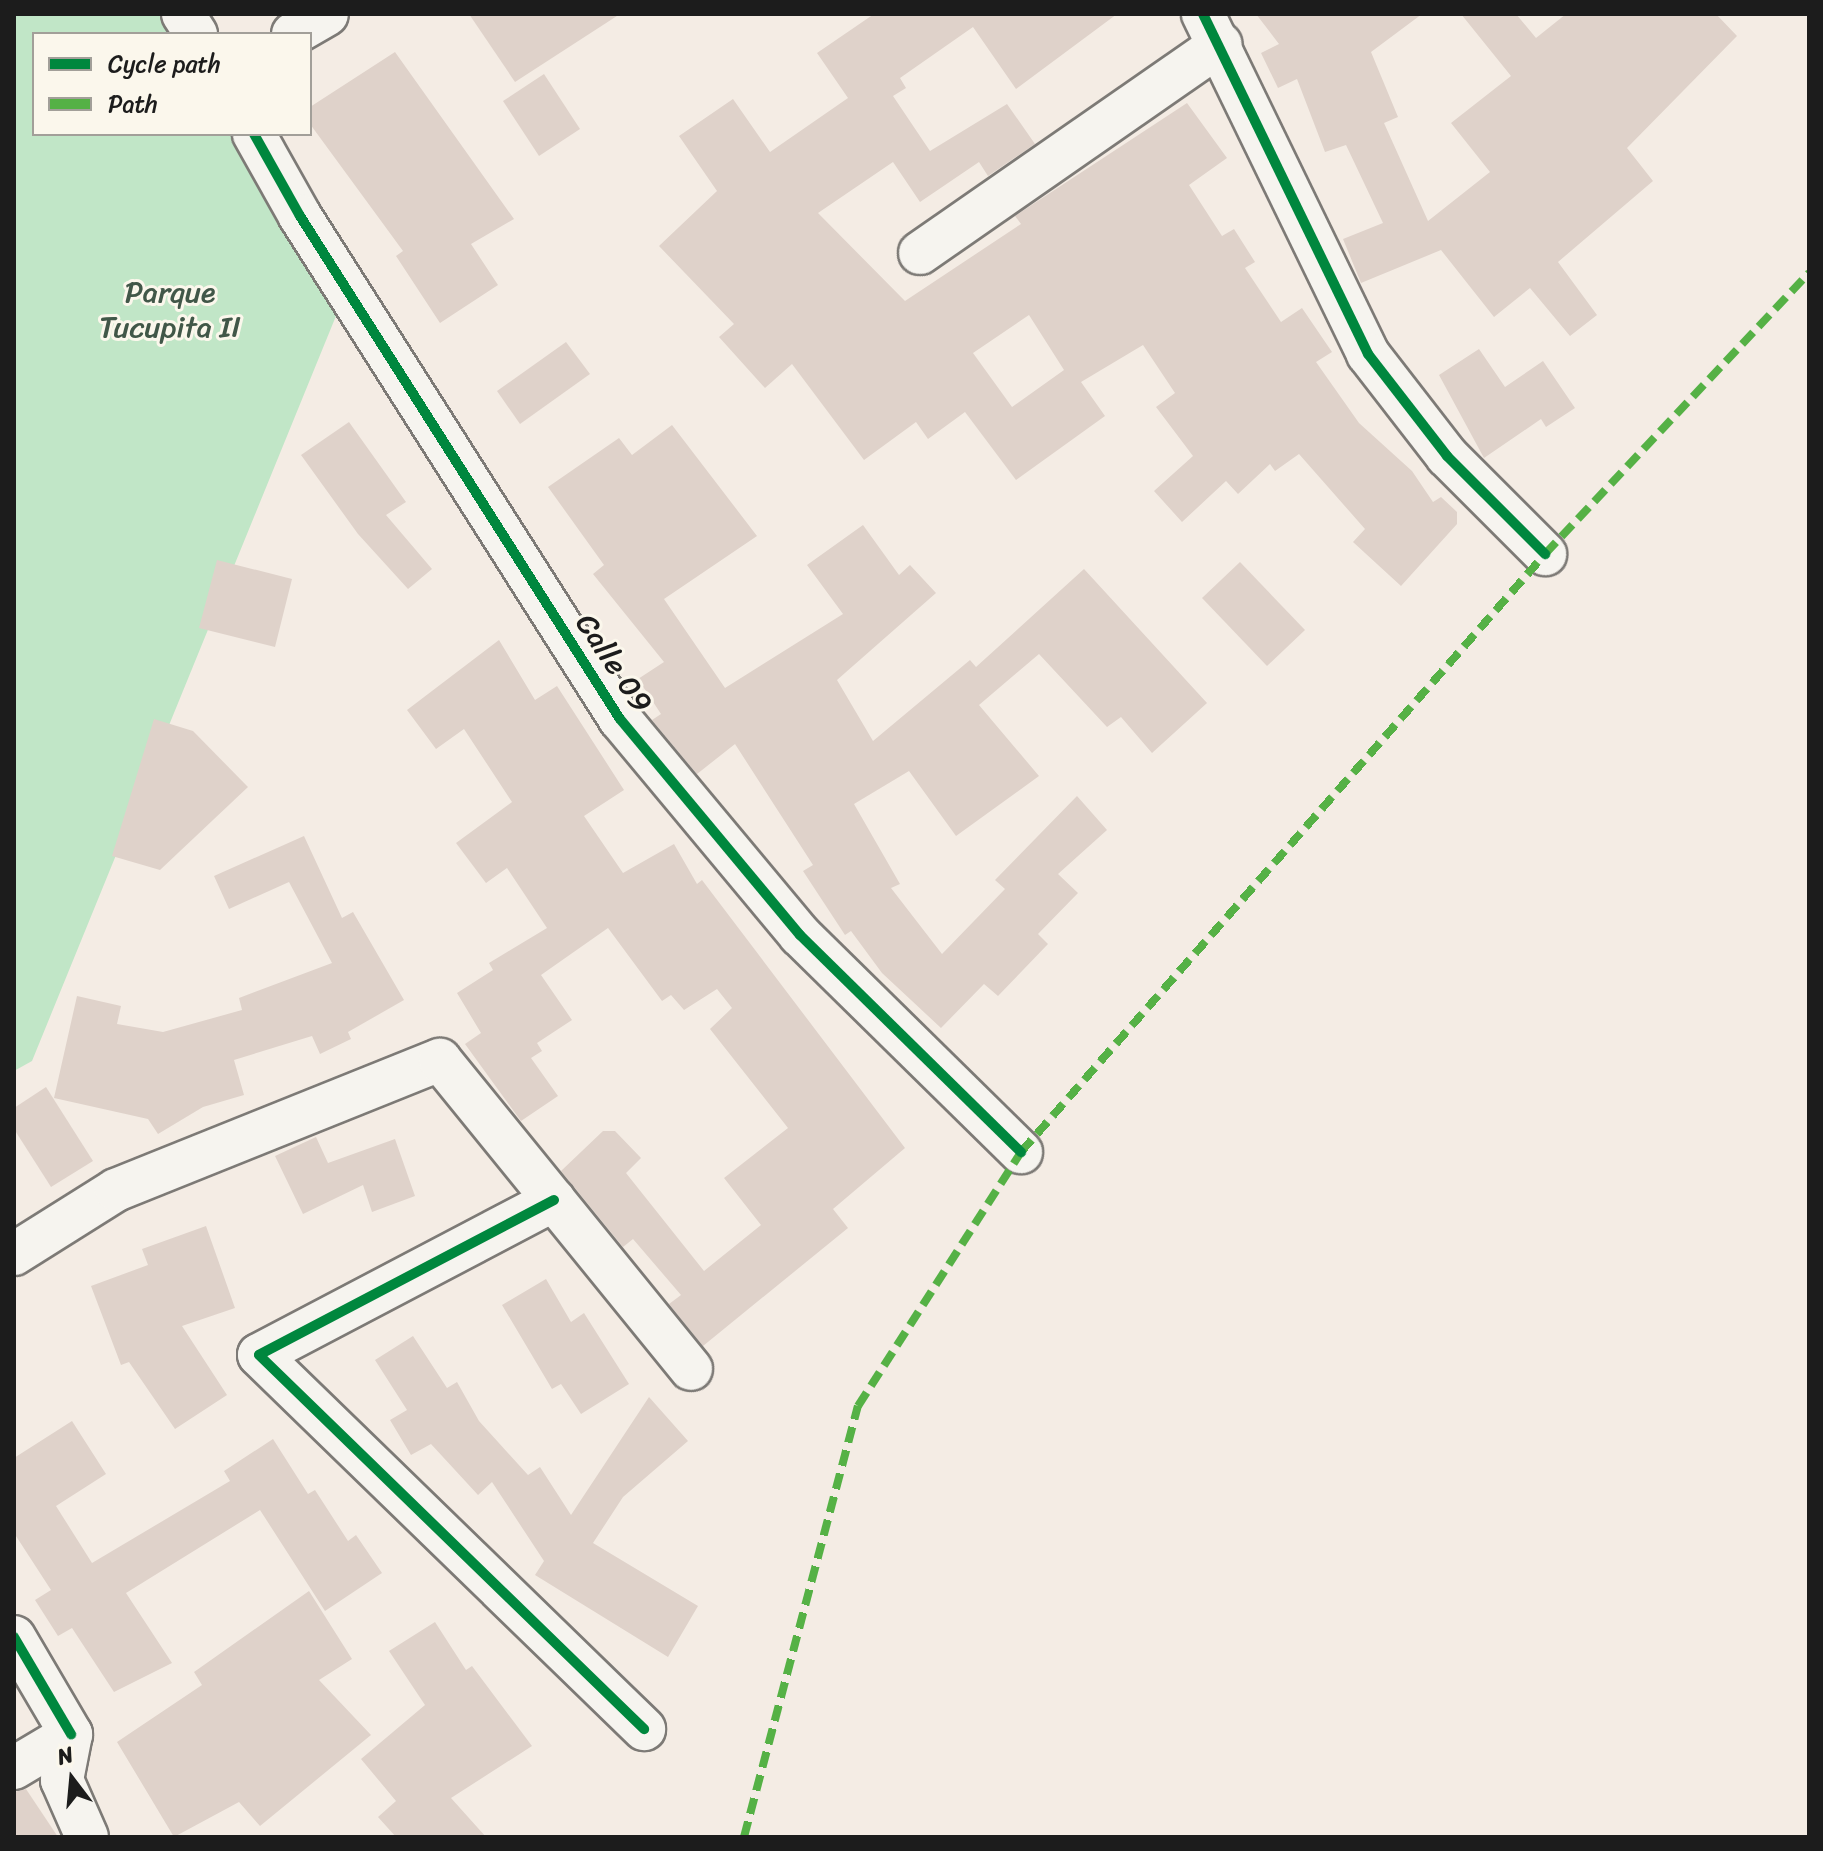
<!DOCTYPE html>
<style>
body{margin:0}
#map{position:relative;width:1823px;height:1851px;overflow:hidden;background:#f4ece4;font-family:Sriracha,sans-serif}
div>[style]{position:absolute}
.green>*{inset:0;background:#c1e6c7}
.building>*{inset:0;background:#dfd2ca}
.roads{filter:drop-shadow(2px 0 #7d7a76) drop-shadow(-2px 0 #7d7a76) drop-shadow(0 2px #7d7a76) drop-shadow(0 -2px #7d7a76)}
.street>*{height:42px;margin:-21px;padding:0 21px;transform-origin:21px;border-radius:21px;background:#f6f4ef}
.quiet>*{height:8px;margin-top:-4px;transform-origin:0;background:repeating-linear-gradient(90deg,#55b145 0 16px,transparent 0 24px)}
.cycleway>*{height:10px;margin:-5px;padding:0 5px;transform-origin:5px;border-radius:5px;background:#00873e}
span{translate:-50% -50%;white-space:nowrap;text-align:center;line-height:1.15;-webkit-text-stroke:6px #fbf7ec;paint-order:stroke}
.park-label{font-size:30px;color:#415748}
.street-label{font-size:30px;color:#1c1c1c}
.frame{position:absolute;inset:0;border:16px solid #1c1c1c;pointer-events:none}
.legend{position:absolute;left:32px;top:32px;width:280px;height:104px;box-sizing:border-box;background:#fbf7ec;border:2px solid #a29f99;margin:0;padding:10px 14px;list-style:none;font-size:24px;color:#1c1c1c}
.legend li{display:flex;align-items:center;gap:16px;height:40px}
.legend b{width:40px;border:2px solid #a29f99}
.north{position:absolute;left:32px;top:1739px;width:80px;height:80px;-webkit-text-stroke:6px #fbf7ec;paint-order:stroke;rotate:344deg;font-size:22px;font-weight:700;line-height:32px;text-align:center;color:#1c1c1c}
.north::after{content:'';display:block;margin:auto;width:28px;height:36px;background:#1c1c1c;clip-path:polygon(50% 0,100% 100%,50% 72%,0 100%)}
</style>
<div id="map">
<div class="green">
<div style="clip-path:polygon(14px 14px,159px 14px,173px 34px,34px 34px,34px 134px,241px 134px,347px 289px,32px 1061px,14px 1071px)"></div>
</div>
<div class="building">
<div style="clip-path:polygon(469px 14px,620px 14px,515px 82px)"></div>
<div style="clip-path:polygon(evenodd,874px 14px,1117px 14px,1016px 89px,973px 27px,900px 78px,906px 88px,893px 96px,930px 151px,1007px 104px,1035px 144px,988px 176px,979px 162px,920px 202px,893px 162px,818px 213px,905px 301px,1021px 224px,1015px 216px,1187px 103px,1227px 158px,1189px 185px,1222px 236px,1234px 229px,1255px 262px,1245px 268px,1281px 322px,1302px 308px,1332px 352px,1316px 362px,1359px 423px,1412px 471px,1433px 502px,1441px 497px,1457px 512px,1457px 524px,1401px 586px,1353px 542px,1365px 529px,1299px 454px,1275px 471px,1270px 464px,1238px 494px,1226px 481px,1182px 522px,1154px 491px,1193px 456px,1156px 407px,1175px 393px,1143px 345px,1081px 382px,1105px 416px,1016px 480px,965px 412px,928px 439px,916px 422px,864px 460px,792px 364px,765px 388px,719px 337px,734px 324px,659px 246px,717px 191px,679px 136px,733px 99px,770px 152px,848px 98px,817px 53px,874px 14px,1029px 315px,1064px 370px,1012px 407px,973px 353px,1029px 315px)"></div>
<div style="clip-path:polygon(1256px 14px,1422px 14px,1371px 52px,1398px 117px,1384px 123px,1428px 221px,1490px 172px,1451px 123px,1511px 76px,1461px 14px,1516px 14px,1536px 38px,1566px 14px,1716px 14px,1737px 36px,1627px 148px,1653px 181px,1558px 262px,1597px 315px,1570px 336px,1530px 288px,1494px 317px,1441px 250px,1361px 283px,1343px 239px,1383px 223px,1346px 145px,1325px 152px,1297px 79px,1278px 88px,1261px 53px,1279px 44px)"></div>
<div style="clip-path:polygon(395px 52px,514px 219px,471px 244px,498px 285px,440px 323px,396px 256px,403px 251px,310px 124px,310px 107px)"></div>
<div style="clip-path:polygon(544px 74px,580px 129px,539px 156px,503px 101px)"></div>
<div style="clip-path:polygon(566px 342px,590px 374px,520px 424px,497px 391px)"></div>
<div style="clip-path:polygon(1479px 349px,1505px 387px,1543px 361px,1575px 408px,1546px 427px,1541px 419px,1484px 458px,1439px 375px)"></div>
<div style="clip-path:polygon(349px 422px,406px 502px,386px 515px,432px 569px,408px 589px,358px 534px,301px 455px)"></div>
<div style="clip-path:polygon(672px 425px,757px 536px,664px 599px,725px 688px,843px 614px,807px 565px,863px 525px,899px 575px,910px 565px,936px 593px,837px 680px,873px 741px,970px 660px,976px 667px,1084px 569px,1207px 703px,1152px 753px,1121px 717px,1107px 727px,1039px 654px,979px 705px,1039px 776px,956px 836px,909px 771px,854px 804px,900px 884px,891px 888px,942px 954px,1005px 889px,995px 880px,1077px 796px,1107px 830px,1058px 874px,1078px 893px,1038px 934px,1048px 944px,998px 996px,984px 984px,941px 1028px,882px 973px,851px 931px,845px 935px,803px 871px,813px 865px,735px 744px,697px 774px,652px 720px,661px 714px,638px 679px,664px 662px,593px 574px,604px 565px,548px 487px,619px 438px,632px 455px)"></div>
<div style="clip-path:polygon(217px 560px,292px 579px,275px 647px,199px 628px)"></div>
<div style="clip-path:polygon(1240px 562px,1305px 630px,1267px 666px,1202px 598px)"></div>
<div style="clip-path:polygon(499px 640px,535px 700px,557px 686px,624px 790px,584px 816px,623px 873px,674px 844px,697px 884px,702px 880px,905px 1148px,833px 1209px,848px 1228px,703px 1346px,669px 1304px,681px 1295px,633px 1239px,623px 1247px,561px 1171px,603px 1131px,615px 1131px,641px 1158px,626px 1173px,704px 1271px,761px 1225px,724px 1178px,788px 1128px,710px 1029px,732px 1008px,717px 989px,684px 1010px,671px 995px,662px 1001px,608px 928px,541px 975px,572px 1020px,537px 1043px,542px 1051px,531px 1058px,558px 1096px,521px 1121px,465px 1044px,481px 1033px,457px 993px,493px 970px,489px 963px,547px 928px,507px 868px,486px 883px,456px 843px,512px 802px,464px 729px,436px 749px,407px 710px)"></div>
<div style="clip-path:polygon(154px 719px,193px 731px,248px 787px,160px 870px,112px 856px)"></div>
<div style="clip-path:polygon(304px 836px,342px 918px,353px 912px,404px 1000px,348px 1032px,351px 1039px,320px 1054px,312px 1036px,234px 1060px,244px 1095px,203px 1107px,158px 1134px,148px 1119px,54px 1098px,77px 996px,121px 1006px,117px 1024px,163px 1032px,242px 1010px,239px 998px,332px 963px,289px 882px,229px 909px,214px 876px)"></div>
<div style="clip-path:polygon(46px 1087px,93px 1161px,51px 1187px,14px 1129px,14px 1108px)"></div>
<div style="clip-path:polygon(316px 1137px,328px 1163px,395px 1139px,415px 1196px,372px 1212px,363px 1185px,303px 1214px,275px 1156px)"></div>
<div style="clip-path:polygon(206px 1226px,235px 1308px,182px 1326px,227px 1395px,175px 1429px,129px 1362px,121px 1365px,91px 1286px,148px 1265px,142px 1249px)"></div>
<div style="clip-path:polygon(546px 1279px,571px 1322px,584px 1313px,629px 1384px,581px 1414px,561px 1384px,552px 1389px,502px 1305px)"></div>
<div style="clip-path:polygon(413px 1336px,447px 1388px,457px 1382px,479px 1421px,528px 1475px,540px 1467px,571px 1515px,649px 1397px,688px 1441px,623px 1497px,593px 1543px,698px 1606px,668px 1657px,535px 1575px,544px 1561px,492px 1482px,478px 1495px,431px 1444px,411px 1455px,390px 1420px,407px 1410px,375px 1360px)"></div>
<div style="clip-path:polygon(72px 1421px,106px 1474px,56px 1506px,92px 1563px,230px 1481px,224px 1471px,273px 1439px,308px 1494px,315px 1490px,348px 1541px,356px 1535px,382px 1573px,325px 1611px,260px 1510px,126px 1593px,172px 1663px,114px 1692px,72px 1628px,58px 1636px,35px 1600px,51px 1590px,14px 1533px,14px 1458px)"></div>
<div style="clip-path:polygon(309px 1591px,352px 1659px,319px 1680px,371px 1735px,260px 1826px,239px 1802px,174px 1837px,117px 1742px,202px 1685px,194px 1672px)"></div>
<div style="clip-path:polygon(435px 1622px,466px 1670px,472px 1666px,532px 1746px,451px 1798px,486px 1837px,396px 1837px,378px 1817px,396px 1801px,361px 1759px,425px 1705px,389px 1651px)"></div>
<div style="clip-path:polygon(26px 1789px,58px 1837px,14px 1837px,14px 1792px)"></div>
</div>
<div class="roads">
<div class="street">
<div style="left:183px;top:14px;width:24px;rotate:57deg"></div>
<div style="left:1203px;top:14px;width:378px;rotate:64.1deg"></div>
<div style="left:1368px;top:354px;width:129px;rotate:52.2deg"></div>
<div style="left:1447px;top:456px;width:139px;rotate:45deg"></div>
<div style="left:293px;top:34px;width:39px;rotate:-30deg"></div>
<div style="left:254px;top:134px;width:94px;rotate:60.7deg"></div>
<div style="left:300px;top:216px;width:596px;rotate:57.54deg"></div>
<div style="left:620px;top:719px;width:281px;rotate:50.2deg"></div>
<div style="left:800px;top:935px;width:310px;rotate:44.5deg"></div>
<div style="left:920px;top:253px;width:366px;rotate:-34.8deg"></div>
<div style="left:554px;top:1200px;width:333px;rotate:152.3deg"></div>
<div style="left:259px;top:1355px;width:537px;rotate:44.17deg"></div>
<div style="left:14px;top:1254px;width:120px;rotate:-32.1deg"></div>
<div style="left:116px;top:1190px;width:349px;rotate:-21.9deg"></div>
<div style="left:440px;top:1060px;width:398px;rotate:50.9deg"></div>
<div style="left:14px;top:1637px;width:113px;rotate:59.6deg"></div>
<div style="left:71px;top:1734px;width:47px;rotate:101.1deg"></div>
<div style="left:62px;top:1780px;width:62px;rotate:66.3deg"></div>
<div style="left:14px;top:1768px;width:66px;rotate:-30.8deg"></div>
</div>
</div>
<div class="quiet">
<div style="left:744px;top:1837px;width:446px;rotate:-75.2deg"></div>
<div style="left:858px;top:1406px;width:302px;rotate:-57.3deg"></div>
<div style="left:1021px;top:1152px;width:795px;rotate:-48.77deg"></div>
<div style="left:1545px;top:554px;width:386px;rotate:-46.8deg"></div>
</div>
<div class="cycleway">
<div style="left:1203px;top:14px;width:378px;rotate:64.1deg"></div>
<div style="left:1368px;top:354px;width:129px;rotate:52.2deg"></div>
<div style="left:1447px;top:456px;width:139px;rotate:45deg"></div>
<div style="left:254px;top:134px;width:94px;rotate:60.7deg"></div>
<div style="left:300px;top:216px;width:596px;rotate:57.54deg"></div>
<div style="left:620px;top:719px;width:281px;rotate:50.2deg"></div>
<div style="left:800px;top:935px;width:310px;rotate:44.5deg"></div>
<div style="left:554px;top:1200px;width:333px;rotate:152.3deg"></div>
<div style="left:259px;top:1355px;width:537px;rotate:44.17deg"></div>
<div style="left:14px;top:1637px;width:113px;rotate:59.6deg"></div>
</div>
<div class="park-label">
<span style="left:170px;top:309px">Parque<br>Tucupita II</span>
</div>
<div class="street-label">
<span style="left:614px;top:663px;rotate:56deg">Calle 09</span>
</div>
<div class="frame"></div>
<ul class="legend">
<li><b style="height:10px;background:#00873e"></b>Cycle path</li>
<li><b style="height:10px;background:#55b145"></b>Path</li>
</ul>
<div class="north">N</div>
</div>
